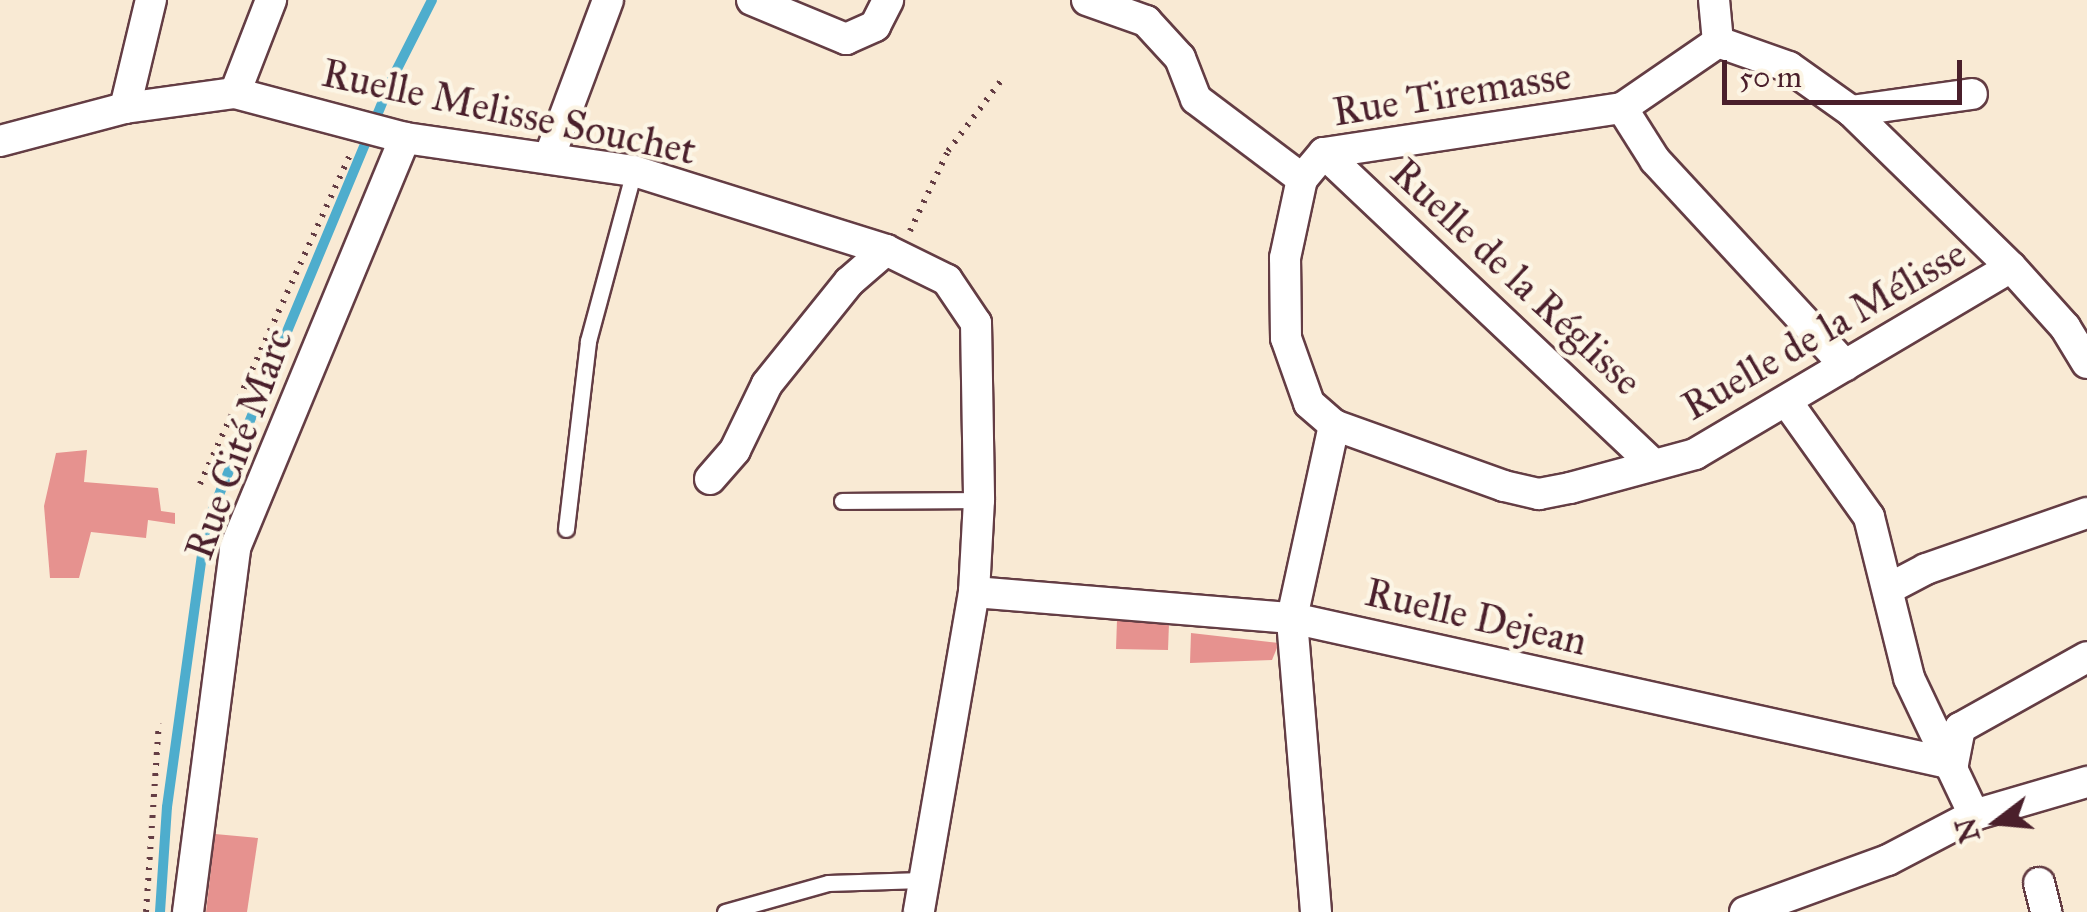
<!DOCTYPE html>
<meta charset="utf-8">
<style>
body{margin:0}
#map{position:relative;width:2087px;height:912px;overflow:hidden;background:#f9ead4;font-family:"IM FELL Great Primer",serif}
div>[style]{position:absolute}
.stream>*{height:10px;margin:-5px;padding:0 5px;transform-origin:5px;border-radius:5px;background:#4eadcd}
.building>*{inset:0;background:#e6928f}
.path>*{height:6px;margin-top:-3px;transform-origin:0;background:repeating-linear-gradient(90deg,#643d44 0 2.5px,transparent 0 10.5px)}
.roads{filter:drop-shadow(2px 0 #643d44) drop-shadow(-2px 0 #643d44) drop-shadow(0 2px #643d44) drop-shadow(0 -2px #643d44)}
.service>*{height:15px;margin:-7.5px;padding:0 7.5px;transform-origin:7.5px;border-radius:7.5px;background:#fff}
.minor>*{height:30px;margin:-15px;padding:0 15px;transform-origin:15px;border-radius:15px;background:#fff}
span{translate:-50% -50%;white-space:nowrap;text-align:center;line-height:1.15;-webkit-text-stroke:9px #fcf5e5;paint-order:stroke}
.street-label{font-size:40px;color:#4a1f2b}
.north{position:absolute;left:1947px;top:772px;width:100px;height:100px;-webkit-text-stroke:8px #fcf5e5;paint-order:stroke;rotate:254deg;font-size:28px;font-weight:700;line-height:40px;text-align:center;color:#4a1f2b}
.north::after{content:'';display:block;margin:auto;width:35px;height:45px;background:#4a1f2b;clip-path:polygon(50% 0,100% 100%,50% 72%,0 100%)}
.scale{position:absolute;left:1722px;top:60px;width:240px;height:45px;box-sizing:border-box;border:5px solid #4a1f2b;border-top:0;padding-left:12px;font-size:30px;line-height:35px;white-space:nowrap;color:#4a1f2b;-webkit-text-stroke:8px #fcf5e5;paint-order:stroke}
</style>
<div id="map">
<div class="stream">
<div style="left:160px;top:912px;width:105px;rotate:-86.2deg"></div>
<div style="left:167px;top:807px;width:284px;rotate:-82.1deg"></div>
<div style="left:206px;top:526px;width:486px;rotate:-67.4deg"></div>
<div style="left:393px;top:77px;width:86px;rotate:-63.1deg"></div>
</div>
<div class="building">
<div style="clip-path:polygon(87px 450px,84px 482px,158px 488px,161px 511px,175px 513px,175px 524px,148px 520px,146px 538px,91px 532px,79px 578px,50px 578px,44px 506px,56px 453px)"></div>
<div style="clip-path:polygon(1117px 620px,1169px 623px,1168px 650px,1116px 649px)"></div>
<div style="clip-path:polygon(1191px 633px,1279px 643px,1272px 660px,1190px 663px)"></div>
<div style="clip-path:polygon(215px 834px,258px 838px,247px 912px,206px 912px)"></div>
</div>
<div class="path">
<div style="left:910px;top:231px;width:89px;rotate:-64.6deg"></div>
<div style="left:948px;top:151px;width:91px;rotate:-53deg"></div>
<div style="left:234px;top:419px;width:23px;rotate:29deg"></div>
<div style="left:200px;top:484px;width:367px;rotate:-65.5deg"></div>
<div style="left:146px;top:912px;width:189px;rotate:-86.1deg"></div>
</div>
<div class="roads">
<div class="service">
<div style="left:842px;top:501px;width:137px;rotate:-0.4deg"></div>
<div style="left:566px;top:529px;width:189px;rotate:-83.3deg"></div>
<div style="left:588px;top:341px;width:176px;rotate:-74.9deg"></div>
<div style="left:725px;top:912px;width:107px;rotate:-15.7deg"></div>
<div style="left:828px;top:883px;width:94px;rotate:-1.8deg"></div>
</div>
<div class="minor">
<div style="left:752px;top:0;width:102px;rotate:22.5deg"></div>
<div style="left:846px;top:39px;width:32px;rotate:-24deg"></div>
<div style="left:875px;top:26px;width:29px;rotate:-63deg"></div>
<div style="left:1087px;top:0;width:63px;rotate:19.6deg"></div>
<div style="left:1146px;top:21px;width:50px;rotate:47.4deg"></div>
<div style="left:1180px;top:58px;width:44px;rotate:68.7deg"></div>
<div style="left:1196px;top:99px;width:133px;rotate:37deg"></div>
<div style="left:1718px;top:42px;width:75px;rotate:19.4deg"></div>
<div style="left:1789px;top:67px;width:76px;rotate:35.4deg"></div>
<div style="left:1851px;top:111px;width:223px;rotate:44.3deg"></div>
<div style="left:2011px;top:267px;width:81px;rotate:48deg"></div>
<div style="left:2065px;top:327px;width:42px;rotate:58.6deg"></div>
<div style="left:235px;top:93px;width:100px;rotate:-68.8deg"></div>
<div style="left:125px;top:108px;width:111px;rotate:-76.5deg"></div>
<div style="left:1622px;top:108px;width:62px;rotate:57.6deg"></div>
<div style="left:1655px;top:160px;width:280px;rotate:47.2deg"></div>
<div style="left:1851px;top:111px;width:122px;rotate:-8deg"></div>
<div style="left:0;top:141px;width:129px;rotate:-14.8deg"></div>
<div style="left:125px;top:108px;width:111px;rotate:-7.8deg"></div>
<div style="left:235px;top:93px;width:176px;rotate:14.8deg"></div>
<div style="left:405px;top:138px;width:231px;rotate:8.2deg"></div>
<div style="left:634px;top:171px;width:264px;rotate:17.4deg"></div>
<div style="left:886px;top:250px;width:68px;rotate:26.2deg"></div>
<div style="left:947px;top:280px;width:52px;rotate:56deg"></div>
<div style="left:976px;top:323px;width:177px;rotate:89deg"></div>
<div style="left:979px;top:500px;width:92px;rotate:93.1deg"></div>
<div style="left:974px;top:592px;width:325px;rotate:99.8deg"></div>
<div style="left:1324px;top:153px;width:450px;rotate:43.4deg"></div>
<div style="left:549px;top:158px;width:169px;rotate:-69.5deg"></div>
<div style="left:1787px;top:402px;width:141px;rotate:54.5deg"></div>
<div style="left:1869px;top:517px;width:166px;rotate:76deg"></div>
<div style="left:1909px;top:678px;width:152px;rotate:64.6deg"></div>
<div style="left:1334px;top:425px;width:181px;rotate:19.7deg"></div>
<div style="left:1504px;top:486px;width:36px;rotate:13deg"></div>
<div style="left:1539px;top:494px;width:32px;rotate:-11deg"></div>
<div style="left:1570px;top:488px;width:130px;rotate:-15.2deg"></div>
<div style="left:1695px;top:454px;width:367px;rotate:-30.6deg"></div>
<div style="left:710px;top:479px;width:38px;rotate:-49deg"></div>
<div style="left:735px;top:450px;width:73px;rotate:-64.1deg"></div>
<div style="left:767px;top:384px;width:131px;rotate:-51.2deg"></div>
<div style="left:849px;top:282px;width:49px;rotate:-40.9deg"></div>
<div style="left:1888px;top:589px;width:43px;rotate:-27.8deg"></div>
<div style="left:1926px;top:569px;width:170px;rotate:-19.2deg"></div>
<div style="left:974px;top:592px;width:319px;rotate:4.7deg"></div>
<div style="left:1292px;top:618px;width:677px;rotate:12.46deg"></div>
<div style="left:1953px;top:764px;width:37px;rotate:-79deg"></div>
<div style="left:1960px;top:728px;width:145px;rotate:-29.2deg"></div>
<div style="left:2039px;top:883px;width:30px;rotate:76deg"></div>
<div style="left:188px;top:912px;width:367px;rotate:-82.6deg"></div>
<div style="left:235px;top:548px;width:444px;rotate:-67.5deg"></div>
<div style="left:1316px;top:912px;width:295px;rotate:-94.7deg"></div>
<div style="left:1292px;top:618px;width:198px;rotate:-77.7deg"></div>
<div style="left:1334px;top:425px;width:33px;rotate:-139deg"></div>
<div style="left:1309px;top:403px;width:69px;rotate:-109.5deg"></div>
<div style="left:1286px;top:338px;width:80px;rotate:-90.7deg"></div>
<div style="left:1285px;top:258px;width:81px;rotate:-77.9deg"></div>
<div style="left:1302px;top:179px;width:34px;rotate:-50deg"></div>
<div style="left:1324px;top:153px;width:301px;rotate:-8.6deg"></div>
<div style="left:1622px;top:108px;width:116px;rotate:-34.5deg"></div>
<div style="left:1718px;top:42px;width:42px;rotate:-95.4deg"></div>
<div style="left:1745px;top:912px;width:152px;rotate:-20deg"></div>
<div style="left:1888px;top:860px;width:97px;rotate:-27.6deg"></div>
<div style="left:1974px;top:815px;width:118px;rotate:-16.3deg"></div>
</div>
</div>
<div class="street-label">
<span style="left:1452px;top:94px;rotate:-9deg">Rue Tiremasse</span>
<span style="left:509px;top:112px;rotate:12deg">Ruelle Melisse Souchet</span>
<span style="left:1516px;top:277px;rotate:43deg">Ruelle de la Réglisse</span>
<span style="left:1824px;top:330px;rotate:-30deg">Ruelle de la Mélisse</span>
<span style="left:239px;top:444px;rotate:-70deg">Rue Cité Marc</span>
<span style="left:1476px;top:617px;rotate:13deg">Ruelle Dejean</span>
</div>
<div class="north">N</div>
<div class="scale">50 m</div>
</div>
